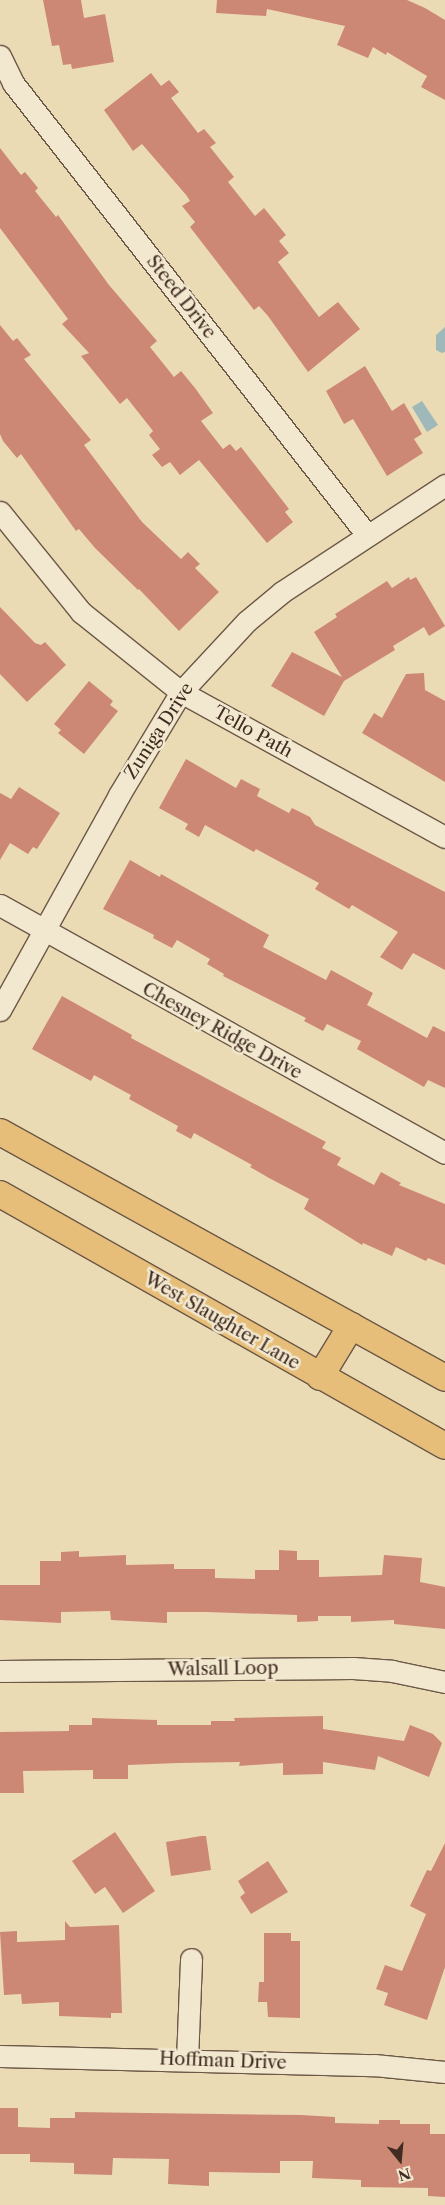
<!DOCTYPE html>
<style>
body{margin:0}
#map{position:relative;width:445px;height:2205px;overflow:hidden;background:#ebdbb5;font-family:"Libre Caslon Text",serif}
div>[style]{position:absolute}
.water>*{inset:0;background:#9fb8ba}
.building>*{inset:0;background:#cd8875}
.roads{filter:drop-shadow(1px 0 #6c5847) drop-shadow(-1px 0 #6c5847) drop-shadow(0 1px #6c5847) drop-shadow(0 -1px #6c5847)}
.minor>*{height:21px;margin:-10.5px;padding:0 10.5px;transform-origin:10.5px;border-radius:10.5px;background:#f2e8cf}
.major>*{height:26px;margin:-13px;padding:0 13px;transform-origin:13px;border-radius:13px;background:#e6be7a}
span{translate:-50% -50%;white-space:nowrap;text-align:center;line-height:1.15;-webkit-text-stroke:5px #f2e8cf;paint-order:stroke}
.street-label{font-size:18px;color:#412c22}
.north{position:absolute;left:375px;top:2135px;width:50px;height:50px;-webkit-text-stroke:4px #f2e8cf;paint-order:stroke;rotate:163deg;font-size:14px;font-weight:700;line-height:20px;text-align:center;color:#412c22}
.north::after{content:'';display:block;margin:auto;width:18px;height:22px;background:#412c22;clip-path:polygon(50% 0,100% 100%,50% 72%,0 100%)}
</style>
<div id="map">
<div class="water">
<div style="clip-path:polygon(445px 327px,445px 352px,442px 353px,436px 350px,436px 335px)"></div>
<div style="clip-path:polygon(422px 401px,438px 425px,427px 432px,412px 407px)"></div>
</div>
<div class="building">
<div style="clip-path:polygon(43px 0,81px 0,84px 18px,105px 14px,114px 62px,72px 69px,71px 64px,63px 65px,59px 45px,52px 46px)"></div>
<div style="clip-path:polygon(217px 0,407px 0,425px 8px,445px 20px,445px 100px,421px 87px,427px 76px,387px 52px,386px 55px,373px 47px,368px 58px,337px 45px,345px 26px,267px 9px,266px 16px,216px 13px)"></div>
<div style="clip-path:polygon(151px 73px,161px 86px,169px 80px,179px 92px,171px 98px,198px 133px,204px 129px,216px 143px,210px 147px,234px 177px,228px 182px,255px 216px,264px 208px,286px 235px,279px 241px,289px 253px,278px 262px,319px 317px,338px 302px,360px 329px,308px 372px,268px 316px,259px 306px,254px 310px,190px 227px,195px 222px,182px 206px,190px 201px,187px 196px,142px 144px,133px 151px,104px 110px)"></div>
<div style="clip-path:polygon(0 148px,21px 175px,25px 172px,38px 188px,35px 191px,56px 217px,58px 215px,109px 285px,157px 341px,150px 347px,174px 377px,181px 371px,195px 388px,213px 413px,201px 421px,223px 449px,230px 444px,236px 451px,241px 447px,289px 509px,285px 512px,293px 522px,267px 543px,199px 460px,180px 475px,170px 462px,162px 467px,152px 455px,160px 449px,149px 435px,153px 431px,127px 398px,120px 404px,81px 356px,89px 353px,62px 324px,68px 319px,0 228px)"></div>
<div style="clip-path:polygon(0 325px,13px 341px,17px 338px,31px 355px,24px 359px,91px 440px,84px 445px,142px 522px,181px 559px,188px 552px,200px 564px,195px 568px,219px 592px,179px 631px,139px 589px,138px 590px,95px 548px,79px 529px,76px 531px,21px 454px,17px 458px,3px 441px,0 434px)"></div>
<div style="clip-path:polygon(365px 366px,392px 411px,404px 403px,422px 434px,414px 439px,423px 453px,387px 476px,353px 419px,344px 424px,326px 391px)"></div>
<div style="clip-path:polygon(409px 577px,410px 580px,416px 577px,445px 626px,429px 636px,424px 627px,393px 646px,395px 650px,344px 681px,324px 716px,271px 686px,292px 652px,342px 677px,314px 632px,337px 617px,335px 614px,387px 581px,392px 588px)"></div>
<div style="clip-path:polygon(0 607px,35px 643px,41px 645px,45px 642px,66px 665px,27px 702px,0 674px)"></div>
<div style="clip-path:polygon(424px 673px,425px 690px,445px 701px,445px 782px,362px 733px,374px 713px,382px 718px,406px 674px)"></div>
<div style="clip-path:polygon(89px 681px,113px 701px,110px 705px,118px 711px,84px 754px,58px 733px,61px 730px,54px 724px)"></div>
<div style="clip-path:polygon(186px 759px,236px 788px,241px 779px,260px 789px,257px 796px,289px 813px,292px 808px,310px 817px,315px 825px,445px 892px,445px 970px,413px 953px,402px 970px,380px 957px,398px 932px,352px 905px,349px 909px,315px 889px,319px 883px,256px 849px,254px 852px,205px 825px,199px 837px,185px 829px,188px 824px,159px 808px)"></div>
<div style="clip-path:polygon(19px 787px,60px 813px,37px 849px,33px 847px,28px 854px,10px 843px,0 860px,0 793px,11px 799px)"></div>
<div style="clip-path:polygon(130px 860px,160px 877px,161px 874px,269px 935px,263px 947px,326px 980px,331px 970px,373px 993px,367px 1005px,427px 1038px,433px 1026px,445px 1032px,445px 1088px,428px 1080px,424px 1087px,357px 1049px,361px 1041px,327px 1024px,323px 1031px,304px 1021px,306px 1018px,223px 976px,224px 974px,207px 964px,210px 959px,177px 940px,172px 948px,153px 938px,154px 935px,103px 909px)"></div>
<div style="clip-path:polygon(62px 996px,132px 1035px,131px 1038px,326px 1142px,322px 1148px,341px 1158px,337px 1165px,374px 1185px,381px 1172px,401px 1183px,399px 1185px,445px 1204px,445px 1265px,428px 1258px,426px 1261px,396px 1247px,392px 1256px,363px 1243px,362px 1245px,304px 1209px,309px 1199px,269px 1178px,250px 1167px,252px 1165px,194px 1133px,191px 1139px,176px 1131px,178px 1126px,129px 1099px,131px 1095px,94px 1075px,91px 1081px,32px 1049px)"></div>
<div style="clip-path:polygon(279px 1550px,297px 1551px,297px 1560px,319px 1560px,319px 1577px,382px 1575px,384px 1555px,422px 1558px,420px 1582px,445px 1587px,445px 1629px,394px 1624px,394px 1620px,351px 1622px,351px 1616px,318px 1616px,318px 1621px,297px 1622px,297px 1615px,206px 1612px,167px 1612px,167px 1623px,111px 1620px,110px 1611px,61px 1612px,61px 1623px,0 1620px,0 1585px,40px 1585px,40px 1561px,61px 1561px,61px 1552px,79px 1551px,79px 1557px,126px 1555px,126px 1565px,174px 1564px,174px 1569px,215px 1569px,215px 1578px,255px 1579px,255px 1570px,279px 1570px)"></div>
<div style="clip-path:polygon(323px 1716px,323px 1729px,404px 1741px,410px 1725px,433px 1734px,442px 1743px,429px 1777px,378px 1756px,375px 1770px,323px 1762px,323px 1774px,283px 1775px,283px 1763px,239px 1766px,240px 1762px,178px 1763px,128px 1765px,128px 1779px,93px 1779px,93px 1770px,23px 1771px,24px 1793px,0 1793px,0 1732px,69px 1731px,69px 1725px,92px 1725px,92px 1718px,157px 1720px,157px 1725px,211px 1725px,211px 1721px,235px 1721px,234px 1718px)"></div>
<div style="clip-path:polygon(115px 1832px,155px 1891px,123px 1913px,105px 1887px,95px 1894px,72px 1861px)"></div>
<div style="clip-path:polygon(201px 1836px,206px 1836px,211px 1870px,171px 1876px,166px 1842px)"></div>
<div style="clip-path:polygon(445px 1843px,445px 1967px,427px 2020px,384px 2005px,388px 1993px,376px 1989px,385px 1965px,402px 1971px,426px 1914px,410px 1906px,427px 1870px,431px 1871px)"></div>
<div style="clip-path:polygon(268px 1861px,288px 1892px,251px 1914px,240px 1897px,245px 1893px,238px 1881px)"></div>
<div style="clip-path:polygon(65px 1921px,70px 1927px,119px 1925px,122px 2013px,111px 2013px,111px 2018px,59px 2016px,59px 2002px,22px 2004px,21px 1994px,4px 1995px,0 1932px,17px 1931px,17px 1942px,65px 1940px)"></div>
<div style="clip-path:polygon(264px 1933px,291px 1933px,291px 1941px,300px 1941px,300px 2018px,268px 2017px,267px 2002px,258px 2002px,259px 1982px,264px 1982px)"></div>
<div style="clip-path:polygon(0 2108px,18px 2108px,18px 2127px,50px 2128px,50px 2118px,75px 2118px,75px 2112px,301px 2115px,335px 2117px,335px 2123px,379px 2124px,379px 2120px,400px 2120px,400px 2124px,430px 2124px,430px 2134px,445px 2134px,445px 2197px,428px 2196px,428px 2188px,361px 2187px,361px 2180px,312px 2178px,313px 2161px,280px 2161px,280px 2173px,209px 2172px,209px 2186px,168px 2184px,169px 2159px,113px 2158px,112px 2175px,74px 2174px,74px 2163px,30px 2162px,30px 2154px,0 2154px)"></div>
</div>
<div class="roads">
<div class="minor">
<div style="left:0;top:56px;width:30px;rotate:64deg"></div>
<div style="left:13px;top:83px;width:574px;rotate:51.93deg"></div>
<div style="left:0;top:512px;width:129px;rotate:51deg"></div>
<div style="left:81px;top:612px;width:128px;rotate:38.7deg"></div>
<div style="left:181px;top:692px;width:301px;rotate:28.8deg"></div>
<div style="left:0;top:905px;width:509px;rotate:29.13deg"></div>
<div style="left:0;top:1010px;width:246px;rotate:-61deg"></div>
<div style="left:119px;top:795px;width:120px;rotate:-59deg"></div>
<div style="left:181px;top:692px;width:97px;rotate:-47.1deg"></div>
<div style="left:247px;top:621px;width:45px;rotate:-39.6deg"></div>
<div style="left:282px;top:592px;width:195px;rotate:-33.3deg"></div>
<div style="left:0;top:1671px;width:353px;rotate:-0.5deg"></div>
<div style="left:353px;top:1668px;width:39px;rotate:4deg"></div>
<div style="left:392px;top:1671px;width:54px;rotate:11.7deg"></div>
<div style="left:0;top:2056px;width:374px;rotate:1.4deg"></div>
<div style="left:374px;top:2065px;width:71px;rotate:5.6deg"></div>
<div style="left:187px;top:2060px;width:101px;rotate:-87.7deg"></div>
</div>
<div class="major">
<div style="left:0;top:1132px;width:508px;rotate:28.93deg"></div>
<div style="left:0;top:1194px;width:511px;rotate:29.52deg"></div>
<div style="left:320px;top:1377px;width:60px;rotate:-58.7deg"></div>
</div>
</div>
<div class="street-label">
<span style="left:181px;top:297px;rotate:52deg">Steed Drive</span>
<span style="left:159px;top:731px;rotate:-57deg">Zuniga Drive</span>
<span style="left:253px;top:732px;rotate:29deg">Tello Path</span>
<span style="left:222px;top:1031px;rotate:29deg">Chesney Ridge Drive</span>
<span style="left:222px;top:1321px;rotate:30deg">West Slaughter Lane</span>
<span style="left:223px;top:1669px;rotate:-1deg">Walsall Loop</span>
<span style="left:223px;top:2061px;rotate:2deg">Hoffman Drive</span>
</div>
<div class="north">N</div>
</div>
